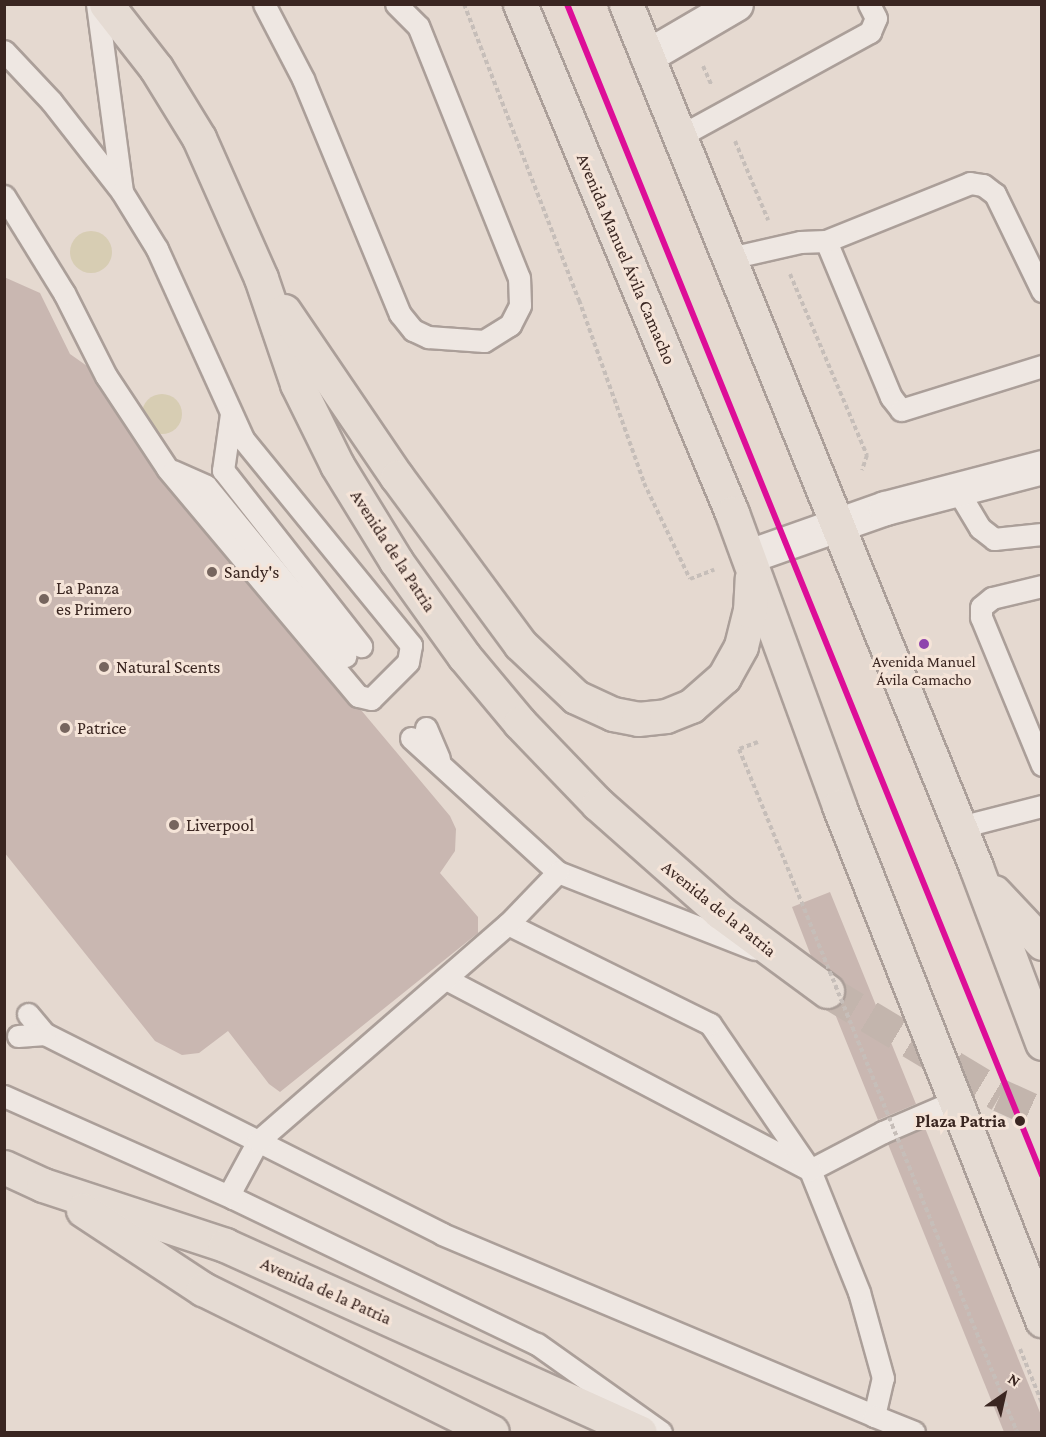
<!DOCTYPE html>
<meta charset="utf-8">
<style>
body{margin:0}
#map{position:relative;width:1046px;height:1437px;overflow:hidden;background:#e5d9d0;font-family:"Crimson Pro",serif}
div>[style]{position:absolute}
.green>*{inset:0;background:#d7cdb3}
.round{border-radius:50%}
.building>*{inset:0;background:#c9b7b1}
.primary-tunnel>*{height:33px;margin-top:-16.5px;transform-origin:0;background:repeating-linear-gradient(90deg,#c3b5ad 0 33px,transparent 0 49px)}
.path>*{height:4px;margin-top:-2px;transform-origin:0;background:repeating-linear-gradient(90deg,#c6beb9 0 4.5px,transparent 0 7.5px)}
.roads{filter:drop-shadow(2px 0 #ab9f99) drop-shadow(-2px 0 #ab9f99) drop-shadow(0 2px #ab9f99) drop-shadow(0 -2px #ab9f99)}
.lane>*{height:21px;margin:-10.5px;padding:0 10.5px;transform-origin:10.5px;border-radius:10.5px;background:#eee7e2}
.street>*{height:33px;margin:-16.5px;padding:0 16.5px;transform-origin:16.5px;border-radius:16.5px;background:#eee7e2}
.secondary>*{height:33px;margin:-16.5px;padding:0 16.5px;transform-origin:16.5px;border-radius:16.5px;background:#eee7e2}
.primary>*{height:33px;margin:-16.5px;padding:0 16.5px;transform-origin:16.5px;border-radius:16.5px;background:#e5dbd3}
.path-bridge>*{height:4px;margin-top:-2px;transform-origin:0;background:repeating-linear-gradient(90deg,#c6beb9 0 4.5px,transparent 0 7.5px)}
.metro-1>*{height:6px;margin:-3px;padding:0 3px;transform-origin:3px;border-radius:3px;background:#dd0e98}
.dots>*{width:16px;height:16px;translate:-50% -50%;box-sizing:border-box;border:3px solid #f5e4d8;border-radius:50%}
span{translate:-50% -50%;white-space:nowrap;text-align:center;line-height:1.15;-webkit-text-stroke:6px #f5e4d8;paint-order:stroke}
.bus-label{font-size:16px;color:#3a2621}
.street-label{font-size:18px;color:#3a2621}
.poi-label{font-size:18px;color:#3a2621}
.left{translate:0 -50%;text-align:left}
.stop-label{font-size:18px;color:#3a2621;font-weight:700}
.right{translate:-100% -50%;text-align:right}
.frame{position:absolute;inset:0;border:6px solid #3a2621;pointer-events:none}
.north{position:absolute;left:974px;top:1365px;width:60px;height:60px;-webkit-text-stroke:4px #f5e4d8;paint-order:stroke;rotate:34deg;font-size:16px;font-weight:700;line-height:24px;text-align:center;color:#3a2621}
.north::after{content:'';display:block;margin:auto;width:21px;height:27px;background:#3a2621;clip-path:polygon(50% 0,100% 100%,50% 72%,0 100%)}
</style>
<div id="map">
<div class="green">
<div class="round" style="left:70px;top:231px;width:42px;height:42px"></div>
<div class="round" style="left:142px;top:394px;width:40px;height:40px"></div>
</div>
<div class="building">
<div style="clip-path:polygon(4px 277px,40px 293px,70px 354px,87px 366px,157px 476px,348px 704px,361px 710px,450px 816px,456px 829px,455px 851px,440px 873px,478px 917px,478px 933px,280px 1092px,269px 1084px,228px 1031px,199px 1053px,182px 1055px,155px 1041px,4px 852px)"></div>
<div style="clip-path:polygon(830px 892px,916px 1104px,878px 1120px,833px 1009px,842px 1002px,844px 984px,811px 956px,792px 907px)"></div>
<div style="clip-path:polygon(925px 1128px,1041px 1415px,1041px 1432px,1004px 1432px,888px 1144px)"></div>
</div>
<div class="primary-tunnel">
<div style="left:827px;top:991px;width:202px;rotate:31deg"></div>
<div style="left:1000px;top:1095px;width:46px;rotate:24.3deg"></div>
</div>
<div class="path">
<div style="left:464px;top:4px;width:318px;rotate:68.8deg"></div>
<div style="left:579px;top:300px;width:194px;rotate:70.4deg"></div>
<div style="left:644px;top:483px;width:106px;rotate:64.4deg"></div>
<div style="left:690px;top:579px;width:26px;rotate:-21deg"></div>
<div style="left:703px;top:66px;width:20px;rotate:66deg"></div>
<div style="left:735px;top:141px;width:86px;rotate:67.3deg"></div>
<div style="left:790px;top:274px;width:197px;rotate:67deg"></div>
<div style="left:867px;top:455px;width:16px;rotate:108deg"></div>
<div style="left:758px;top:742px;width:20px;rotate:160deg"></div>
<div style="left:739px;top:749px;width:188px;rotate:67.8deg"></div>
<div style="left:1020px;top:1349px;width:58px;rotate:67.8deg"></div>
</div>
<div class="roads">
<div class="lane">
<div style="left:97px;top:4px;width:189px;rotate:82.4deg"></div>
<div style="left:264px;top:4px;width:85px;rotate:62.5deg"></div>
<div style="left:303px;top:79px;width:254px;rotate:67.6deg"></div>
<div style="left:400px;top:314px;width:21px;rotate:51deg"></div>
<div style="left:413px;top:330px;width:17px;rotate:25deg"></div>
<div style="left:428px;top:337px;width:56px;rotate:4.1deg"></div>
<div style="left:484px;top:341px;width:31px;rotate:-32deg"></div>
<div style="left:510px;top:325px;width:22px;rotate:-63deg"></div>
<div style="left:520px;top:305px;width:27px;rotate:-92deg"></div>
<div style="left:519px;top:278px;width:271px;rotate:-111.8deg"></div>
<div style="left:418px;top:26px;width:31px;rotate:-135deg"></div>
<div style="left:4px;top:51px;width:69px;rotate:46.8deg"></div>
<div style="left:51px;top:101px;width:115px;rotate:52deg"></div>
<div style="left:122px;top:192px;width:67px;rotate:58.4deg"></div>
<div style="left:157px;top:249px;width:209px;rotate:65.6deg"></div>
<div style="left:243px;top:439px;width:266px;rotate:50.8deg"></div>
<div style="left:411px;top:645px;width:17px;rotate:100deg"></div>
<div style="left:408px;top:662px;width:52px;rotate:135deg"></div>
<div style="left:371px;top:699px;width:13px;rotate:-167deg"></div>
<div style="left:358px;top:696px;width:297px;rotate:-130deg"></div>
<div style="left:167px;top:468px;width:110px;rotate:-123.5deg"></div>
<div style="left:106px;top:376px;width:93px;rotate:-116.8deg"></div>
<div style="left:64px;top:293px;width:114px;rotate:-121.7deg"></div>
<div style="left:680px;top:136px;width:217px;rotate:-28.7deg"></div>
<div style="left:870px;top:32px;width:15px;rotate:-67deg"></div>
<div style="left:876px;top:18px;width:16px;rotate:-117deg"></div>
<div style="left:826px;top:241px;width:169px;rotate:67.4deg"></div>
<div style="left:891px;top:397px;width:16px;rotate:52deg"></div>
<div style="left:901px;top:410px;width:148px;rotate:-17.3deg"></div>
<div style="left:730px;top:258px;width:72px;rotate:-12.9deg"></div>
<div style="left:800px;top:242px;width:26px;rotate:-2deg"></div>
<div style="left:826px;top:241px;width:155px;rotate:-21.9deg"></div>
<div style="left:970px;top:183px;width:13px;rotate:9deg"></div>
<div style="left:983px;top:185px;width:15px;rotate:37deg"></div>
<div style="left:995px;top:194px;width:108px;rotate:64.1deg"></div>
<div style="left:231px;top:414px;width:57px;rotate:98.1deg"></div>
<div style="left:223px;top:470px;width:224px;rotate:51.9deg"></div>
<div style="left:173px;top:471px;width:36px;rotate:24deg"></div>
<div style="left:206px;top:486px;width:220px;rotate:50.7deg"></div>
<div style="left:956px;top:488px;width:47px;rotate:59deg"></div>
<div style="left:980px;top:528px;width:18px;rotate:38deg"></div>
<div style="left:994px;top:539px;width:48px;rotate:-5.9deg"></div>
<div style="left:1042px;top:586px;width:51px;rotate:166.5deg"></div>
<div style="left:992px;top:598px;width:14px;rotate:141deg"></div>
<div style="left:981px;top:607px;width:10px;rotate:90deg"></div>
<div style="left:981px;top:617px;width:160px;rotate:67.6deg"></div>
<div style="left:426px;top:728px;width:33px;rotate:67deg"></div>
<div style="left:411px;top:738px;width:199px;rotate:42.4deg"></div>
<div style="left:558px;top:872px;width:211px;rotate:21.4deg"></div>
<div style="left:960px;top:827px;width:85px;rotate:-14.4deg"></div>
<div style="left:446px;top:979px;width:411px;rotate:27.7deg"></div>
<div style="left:810px;top:1170px;width:82px;rotate:-27.5deg"></div>
<div style="left:883px;top:1132px;width:78px;rotate:-23.3deg"></div>
<div style="left:28px;top:1014px;width:26px;rotate:50deg"></div>
<div style="left:45px;top:1034px;width:445px;rotate:26.7deg"></div>
<div style="left:442px;top:1234px;width:469px;rotate:22.8deg"></div>
<div style="left:874px;top:1416px;width:39px;rotate:-77deg"></div>
<div style="left:883px;top:1378px;width:89px;rotate:-105.6deg"></div>
<div style="left:859px;top:1292px;width:131px;rotate:-111.9deg"></div>
<div style="left:810px;top:1170px;width:177px;rotate:-124.4deg"></div>
<div style="left:710px;top:1024px;width:225px;rotate:-153.7deg"></div>
<div style="left:18px;top:1036px;width:27px;rotate:-4deg"></div>
<div style="left:4px;top:1096px;width:251px;rotate:24deg"></div>
<div style="left:233px;top:1198px;width:337px;rotate:25.7deg"></div>
<div style="left:537px;top:1344px;width:152px;rotate:35.4deg"></div>
<div style="left:233px;top:1198px;width:9px;rotate:-96deg"></div>
<div style="left:232px;top:1189px;width:55px;rotate:-61.6deg"></div>
<div style="left:258px;top:1141px;width:331px;rotate:-41deg"></div>
<div style="left:508px;top:924px;width:72px;rotate:-46.1deg"></div>
<div style="left:874px;top:1416px;width:43px;rotate:21.8deg"></div>
</div>
<div class="street">
<div style="left:647px;top:56px;width:103px;rotate:-30.3deg"></div>
<div style="left:749px;top:556px;width:144px;rotate:-19.4deg"></div>
</div>
<div class="secondary">
<div style="left:885px;top:508px;width:162px;rotate:-14.6deg"></div>
</div>
<div class="primary">
<div style="left:106px;top:4px;width:81px;rotate:52deg"></div>
<div style="left:156px;top:68px;width:82px;rotate:58.4deg"></div>
<div style="left:199px;top:138px;width:153px;rotate:66.1deg"></div>
<div style="left:261px;top:278px;width:112px;rotate:71.2deg"></div>
<div style="left:297px;top:384px;width:90px;rotate:63.7deg"></div>
<div style="left:337px;top:465px;width:113px;rotate:58.4deg"></div>
<div style="left:396px;top:561px;width:117px;rotate:54.4deg"></div>
<div style="left:464px;top:656px;width:87px;rotate:50.1deg"></div>
<div style="left:520px;top:723px;width:112px;rotate:46.1deg"></div>
<div style="left:598px;top:804px;width:163px;rotate:41.5deg"></div>
<div style="left:720px;top:912px;width:133px;rotate:36.4deg"></div>
<div style="left:520px;top:4px;width:551px;rotate:67.39deg"></div>
<div style="left:732px;top:513px;width:312px;rotate:69.9deg"></div>
<div style="left:839px;top:806px;width:553px;rotate:68.45deg"></div>
<div style="left:626px;top:4px;width:931px;rotate:67.92deg"></div>
<div style="left:976px;top:867px;width:188px;rotate:69.4deg"></div>
<div style="left:284px;top:311px;width:201px;rotate:55.8deg"></div>
<div style="left:397px;top:477px;width:207px;rotate:53.6deg"></div>
<div style="left:520px;top:644px;width:77px;rotate:43.4deg"></div>
<div style="left:576px;top:697px;width:41px;rotate:24.7deg"></div>
<div style="left:613px;top:714px;width:25px;rotate:11deg"></div>
<div style="left:638px;top:719px;width:28px;rotate:-6deg"></div>
<div style="left:666px;top:716px;width:27px;rotate:-22deg"></div>
<div style="left:691px;top:706px;width:44px;rotate:-41.3deg"></div>
<div style="left:724px;top:677px;width:35px;rotate:-61deg"></div>
<div style="left:741px;top:646px;width:36px;rotate:-76deg"></div>
<div style="left:750px;top:611px;width:33px;rotate:-87deg"></div>
<div style="left:994px;top:892px;width:70px;rotate:46.7deg"></div>
<div style="left:4px;top:1167px;width:43px;rotate:24.8deg"></div>
<div style="left:43px;top:1185px;width:192px;rotate:18.2deg"></div>
<div style="left:225px;top:1245px;width:455px;rotate:24.3deg"></div>
<div style="left:83px;top:1210px;width:144px;rotate:33.4deg"></div>
<div style="left:203px;top:1289px;width:322px;rotate:26.3deg"></div>
</div>
</div>
<div class="path-bridge">
<div style="left:810px;top:923px;width:549px;rotate:67.87deg"></div>
</div>
<div class="metro-1">
<div style="left:567px;top:4px;width:1264px;rotate:67.92deg"></div>
</div>
<div class="dots">
<div style="left:212px;top:572px;background:#76655e"></div>
<div style="left:44px;top:599px;background:#76655e"></div>
<div style="left:924px;top:644px;background:#8e44ad"></div>
<div style="left:104px;top:667px;background:#76655e"></div>
<div style="left:65px;top:728px;background:#76655e"></div>
<div style="left:174px;top:825px;background:#76655e"></div>
<div style="left:1020px;top:1121px;background:#3a2621"></div>
</div>
<div class="bus-label">
<span style="left:924px;top:671px">Avenida Manuel<br>Ávila Camacho</span>
</div>
<div class="street-label">
<span style="left:626px;top:259px;rotate:67deg">Avenida Manuel Ávila Camacho</span>
<span style="left:393px;top:551px;rotate:57deg">Avenida de la Patria</span>
<span style="left:719px;top:909px;rotate:39deg">Avenida de la Patria</span>
<span style="left:326px;top:1291px;rotate:24deg">Avenida de la Patria</span>
</div>
<div class="poi-label">
<span class="left" style="left:224px;top:572px">Sandy's</span>
<span class="left" style="left:56px;top:599px">La Panza<br>es Primero</span>
<span class="left" style="left:116px;top:667px">Natural Scents</span>
<span class="left" style="left:77px;top:728px">Patrice</span>
<span class="left" style="left:186px;top:825px">Liverpool</span>
</div>
<div class="stop-label">
<span class="right" style="left:1006px;top:1121px">Plaza Patria</span>
</div>
<div class="frame"></div>
<div class="north">N</div>
</div>
